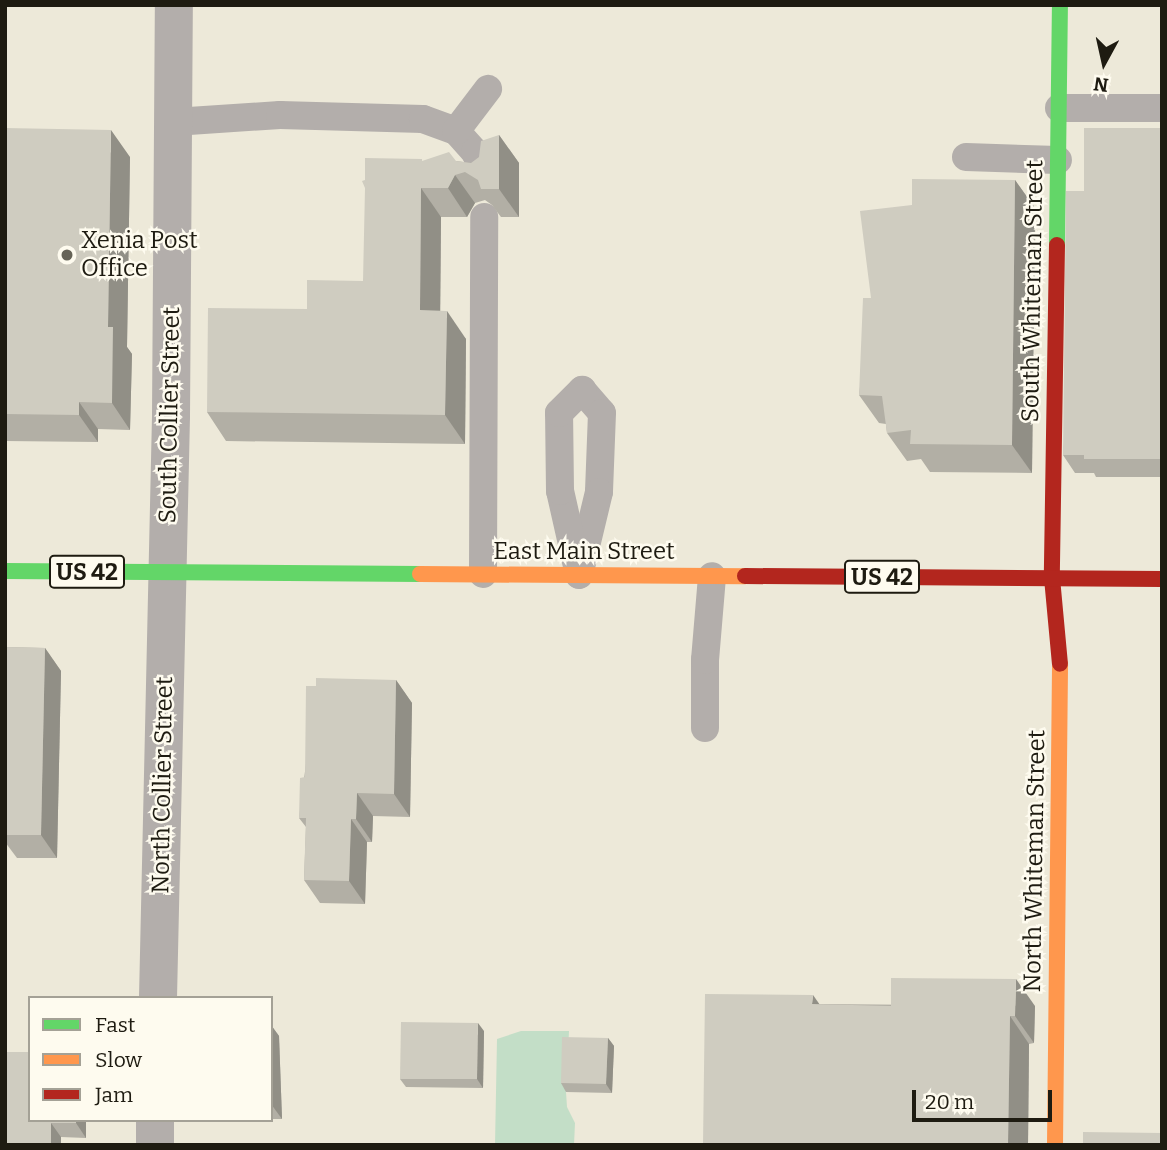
<!DOCTYPE html>
<style>
body{margin:0}
#map{position:relative;width:1167px;height:1150px;overflow:hidden;background:#ede9d9;font-family:Bitter,serif}
div>[style]{position:absolute}
.green>*{inset:0;background:#c3dec7}
.lane>*{height:28px;margin:-14px;padding:0 14px;transform-origin:14px;border-radius:14px;background:#b3aeab}
.street>*{height:38px;margin:-19px;padding:0 19px;transform-origin:19px;border-radius:19px;background:#b3aeab}
.fast>*{height:16px;margin:-8px;padding:0 8px;transform-origin:8px;border-radius:8px;background:#63d668}
.slow>*{height:16px;margin:-8px;padding:0 8px;transform-origin:8px;border-radius:8px;background:#ff974d}
.jam>*{height:16px;margin:-8px;padding:0 8px;transform-origin:8px;border-radius:8px;background:#b3261e}
.wall>*{inset:0;background:#b2afa5}
.shaded-wall>*{inset:0;background:#918f86}
.building>*{inset:0;background:#cfccc0}
.dots>*{width:19px;height:19px;translate:-50% -50%;box-sizing:border-box;border:4px solid #fefbef;border-radius:50%}
span{translate:-50% -50%;white-space:nowrap;text-align:center;line-height:1.15;-webkit-text-stroke:5px #fefbef;paint-order:stroke}
.shield-label span{padding:2px 5px;background:#fefbef;border:2px solid;border-radius:5px;-webkit-text-stroke-width:0}
.shield-label{font-size:23px;color:#1e1b11;font-weight:700}
.poi-label{font-size:24px;color:#1e1b11}
.left{translate:0 -50%;text-align:left}
.street-label{font-size:24px;color:#1e1b11}
.frame{position:absolute;inset:0;border:7px solid #1e1b11;pointer-events:none}
.legend{position:absolute;left:28px;top:996px;width:245px;height:126px;box-sizing:border-box;background:#fefbef;border:2px solid #a4a196;margin:0;padding:9px 12px;list-style:none;font-size:21px;color:#1e1b11}
.legend li{display:flex;align-items:center;gap:14px;height:35px}
.legend b{width:35px;border:2px solid #a4a196}
.north{position:absolute;left:1069px;top:28px;width:70px;height:70px;-webkit-text-stroke:5px #fefbef;paint-order:stroke;rotate:188deg;font-size:19px;font-weight:700;line-height:28px;text-align:center;color:#1e1b11}
.north::after{content:'';display:block;margin:auto;width:24px;height:32px;background:#1e1b11;clip-path:polygon(50% 0,100% 100%,50% 72%,0 100%)}
.scale{position:absolute;left:912px;top:1090px;width:140px;height:32px;box-sizing:border-box;border:4px solid #1e1b11;border-top:0;padding-left:9px;font-size:21px;line-height:24px;white-space:nowrap;color:#1e1b11;-webkit-text-stroke:5px #fefbef;paint-order:stroke}
</style>
<div id="map">
<div class="green">
<div style="clip-path:polygon(521px 1031px,569px 1031px,566px 1092px,567px 1107px,575px 1123px,574px 1145px,495px 1145px,497px 1039px)"></div>
</div>
<div class="lane">
<div style="left:1059px;top:108px;width:103px"></div>
<div style="left:174px;top:122px;width:106px;rotate:-3.8deg"></div>
<div style="left:280px;top:115px;width:143px;rotate:1.6deg"></div>
<div style="left:423px;top:119px;width:35px;rotate:20deg"></div>
<div style="left:456px;top:131px;width:28px;rotate:48deg"></div>
<div style="left:475px;top:152px;width:26px;rotate:67deg"></div>
<div style="left:456px;top:131px;width:53px;rotate:-52.7deg"></div>
<div style="left:966px;top:157px;width:92px;rotate:1.9deg"></div>
<div style="left:582px;top:390px;width:30px;rotate:49deg"></div>
<div style="left:602px;top:413px;width:79px;rotate:92.2deg"></div>
<div style="left:599px;top:492px;width:85px;rotate:103.5deg"></div>
<div style="left:579px;top:575px;width:86px;rotate:-102.7deg"></div>
<div style="left:560px;top:491px;width:78px;rotate:-90.7deg"></div>
<div style="left:559px;top:413px;width:33px;rotate:-45deg"></div>
<div style="left:483px;top:574px;width:357px;rotate:-89.8deg"></div>
<div style="left:705px;top:728px;width:68px;rotate:-90deg"></div>
<div style="left:705px;top:660px;width:84px;rotate:-85.2deg"></div>
</div>
<div class="street">
<div style="left:158px;top:998px;width:583px;rotate:-88.72deg"></div>
<div style="left:171px;top:415px;width:410px;rotate:-89.6deg"></div>
<div style="left:155px;top:1145px;width:25px;rotate:-90deg"></div>
</div>
<div class="fast">
<div style="left:1057px;top:245px;width:240px;rotate:-89.3deg"></div>
<div style="left:5px;top:571px;width:415px;rotate:0.4deg"></div>
</div>
<div class="slow">
<div style="left:420px;top:574px;width:325px;rotate:0.4deg"></div>
<div style="left:1055px;top:1145px;width:481px;rotate:-89.4deg"></div>
</div>
<div class="jam">
<div style="left:1057px;top:245px;width:333px;rotate:90.9deg"></div>
<div style="left:1052px;top:578px;width:86px;rotate:84.7deg"></div>
<div style="left:745px;top:576px;width:417px;rotate:0.4deg"></div>
</div>
<div class="wall">
<div style="clip-path:polygon(5px 128px,130px 157px,127px 347px,132px 354px,130px 430px,98px 429px,98px 442px,5px 441px)"></div>
<div style="clip-path:polygon(1162px 128px,1162px 477px,1096px 477px,1094px 473px,1075px 473px,1063px 455px,1084px 191px)"></div>
<div style="clip-path:polygon(499px 135px,519px 163px,519px 217px,501px 217px,492px 205px,485px 200px,475px 203px,467px 217px,441px 217px,440px 311px,466px 339px,465px 444px,226px 441px,207px 412px,307px 309px,363px 281px,423px 161px,456px 161px,471px 163px,479px 157px)"></div>
<div style="clip-path:polygon(1015px 180px,1035px 208px,1032px 473px,930px 472px,921px 459px,907px 461px,887px 433px,886px 424px,879px 423px,859px 395px,871px 298px,912px 205px)"></div>
<div style="clip-path:polygon(5px 647px,45px 648px,61px 671px,57px 858px,17px 858px,5px 842px)"></div>
<div style="clip-path:polygon(396px 680px,412px 703px,410px 817px,373px 816px,372px 842px,367px 842px,365px 904px,320px 903px,304px 880px,306px 827px,299px 818px,316px 686px)"></div>
<div style="clip-path:polygon(819px 1004px,1035px 1006px,1034px 1043px,1029px 1044px,1028px 1145px,703px 1145px)"></div>
<div style="clip-path:polygon(271px 1025px,279px 1036px,282px 1119px,271px 1119px)"></div>
<div style="clip-path:polygon(484px 1031px,483px 1088px,406px 1087px,400px 1079px)"></div>
<div style="clip-path:polygon(608px 1038px,614px 1046px,612px 1093px,566px 1092px,561px 1083px)"></div>
<div style="clip-path:polygon(30px 1120px,116px 1120px,116px 1122px,86px 1122px,86px 1138px,61px 1137px,61px 1145px,5px 1145px)"></div>
</div>
<div class="shaded-wall">
<div style="clip-path:polygon(111px 130px,130px 157px,127px 347px,132px 354px,130px 430px,112px 403px,108px 327px)"></div>
<div style="clip-path:polygon(499px 135px,519px 163px,519px 217px,499px 189px)"></div>
<div style="clip-path:polygon(455px 175px,475px 203px,467px 217px,448px 188px)"></div>
<div style="clip-path:polygon(1015px 180px,1035px 208px,1032px 473px,1012px 445px)"></div>
<div style="clip-path:polygon(421px 188px,441px 217px,440px 339px,420px 310px)"></div>
<div style="clip-path:polygon(447px 311px,466px 339px,465px 444px,445px 415px)"></div>
<div style="clip-path:polygon(79px 402px,98px 429px,98px 442px,79px 415px)"></div>
<div style="clip-path:polygon(45px 648px,61px 671px,57px 858px,41px 835px)"></div>
<div style="clip-path:polygon(396px 680px,412px 703px,410px 817px,394px 794px)"></div>
<div style="clip-path:polygon(357px 793px,373px 816px,372px 842px,356px 819px)"></div>
<div style="clip-path:polygon(351px 819px,367px 842px,365px 904px,349px 881px)"></div>
<div style="clip-path:polygon(1016px 979px,1035px 1006px,1034px 1043px,1015px 1016px)"></div>
<div style="clip-path:polygon(813px 995px,832px 1022px,812px 1004px)"></div>
<div style="clip-path:polygon(1010px 1016px,1029px 1044px,1028px 1145px,1008px 1145px)"></div>
<div style="clip-path:polygon(478px 1023px,484px 1031px,483px 1088px,477px 1079px)"></div>
<div style="clip-path:polygon(271px 1025px,279px 1036px,282px 1119px,271px 1104px)"></div>
<div style="clip-path:polygon(608px 1038px,614px 1046px,612px 1093px,606px 1084px)"></div>
<div style="clip-path:polygon(76px 1120px,85px 1120px,86px 1122px,86px 1138px,76px 1123px)"></div>
<div style="clip-path:polygon(51px 1123px,61px 1137px,61px 1145px,51px 1145px)"></div>
</div>
<div class="building">
<div style="clip-path:polygon(5px 128px,111px 130px,108px 327px,113px 327px,112px 403px,79px 402px,79px 415px,5px 414px)"></div>
<div style="clip-path:polygon(1084px 128px,1162px 128px,1162px 459px,1084px 459px,1084px 455px,1063px 455px,1066px 191px,1084px 191px)"></div>
<div style="clip-path:polygon(499px 135px,499px 189px,481px 189px,478px 180px,465px 172px,455px 175px,448px 188px,421px 188px,420px 310px,447px 311px,445px 415px,207px 412px,208px 308px,307px 309px,307px 280px,363px 281px,365px 188px,362px 181px,365px 180px,365px 158px,422px 159px,422px 161px,449px 152px,456px 161px,471px 163px,479px 157px,481px 141px)"></div>
<div style="clip-path:polygon(912px 179px,1015px 180px,1012px 445px,910px 444px,911px 430px,887px 433px,882px 396px,859px 395px,863px 298px,871px 298px,860px 211px,912px 205px)"></div>
<div style="clip-path:polygon(5px 647px,45px 648px,41px 835px,5px 835px)"></div>
<div style="clip-path:polygon(316px 678px,396px 680px,394px 794px,357px 793px,356px 819px,351px 819px,349px 881px,304px 880px,306px 818px,299px 818px,300px 778px,305px 777px,306px 686px,316px 686px)"></div>
<div style="clip-path:polygon(891px 978px,1016px 979px,1015px 1016px,1010px 1016px,1008px 1145px,703px 1145px,705px 994px,813px 995px,812px 1004px,891px 1006px)"></div>
<div style="clip-path:polygon(401px 1022px,478px 1023px,477px 1079px,400px 1079px)"></div>
<div style="clip-path:polygon(562px 1037px,608px 1038px,606px 1084px,561px 1083px)"></div>
<div style="clip-path:polygon(7px 1052px,30px 1052px,30px 1120px,76px 1120px,76px 1123px,51px 1123px,51px 1145px,5px 1145px)"></div>
<div style="clip-path:polygon(1083px 1132px,1162px 1133px,1162px 1145px,1083px 1145px)"></div>
</div>
<div class="dots">
<div style="left:67px;top:255px;background:#666357"></div>
</div>
<div class="shield-label">
<span style="left:87px;top:572px">US 42</span>
<span style="left:882px;top:577px">US 42</span>
</div>
<div class="poi-label">
<span class="left" style="left:81px;top:255px">Xenia Post<br>Office</span>
</div>
<div class="street-label">
<span style="left:1033px;top:291px;rotate:-89deg">South Whiteman Street</span>
<span style="left:170px;top:415px;rotate:-89deg">South Collier Street</span>
<span style="left:584px;top:552px">East Main Street</span>
<span style="left:163px;top:785px;rotate:-89deg">North Collier Street</span>
<span style="left:1035px;top:861px;rotate:-89deg">North Whiteman Street</span>
</div>
<div class="frame"></div>
<ul class="legend">
<li><b style="height:9px;background:#63d668"></b>Fast</li>
<li><b style="height:9px;background:#ff974d"></b>Slow</li>
<li><b style="height:9px;background:#b3261e"></b>Jam</li>
</ul>
<div class="north">N</div>
<div class="scale">20 m</div>
</div>
